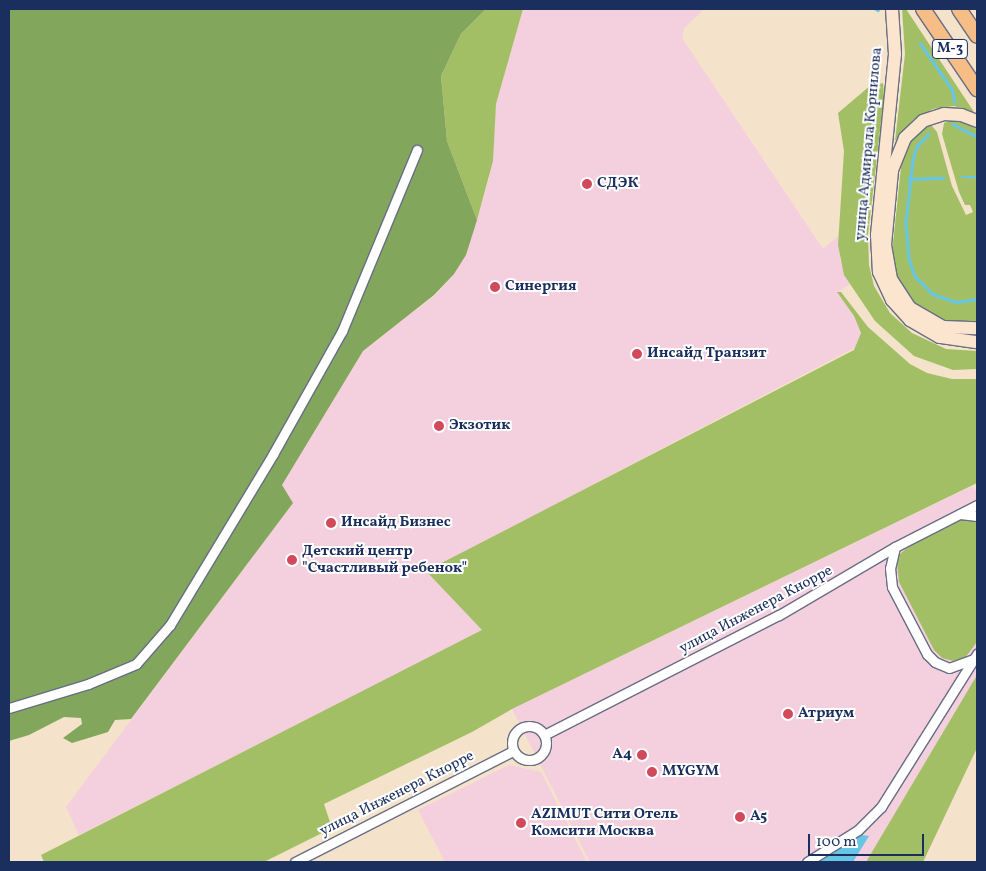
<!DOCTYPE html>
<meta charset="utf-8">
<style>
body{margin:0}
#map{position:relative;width:986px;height:871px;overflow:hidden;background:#f4e3ca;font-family:Vollkorn,serif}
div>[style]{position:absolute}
.built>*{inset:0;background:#f4cfdd}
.green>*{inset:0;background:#a3bf66}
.forest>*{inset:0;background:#82a65b}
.water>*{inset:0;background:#66c6e4}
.stream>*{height:2.5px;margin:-1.25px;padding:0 1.25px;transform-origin:1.25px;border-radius:1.25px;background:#66c6e4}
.roads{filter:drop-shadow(1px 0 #676e84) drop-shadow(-1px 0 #676e84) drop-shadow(0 1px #676e84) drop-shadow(0 -1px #676e84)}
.minor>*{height:9px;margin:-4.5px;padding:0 4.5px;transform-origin:4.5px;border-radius:4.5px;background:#fff}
.minor>.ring{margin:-4.5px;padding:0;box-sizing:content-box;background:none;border:9px solid #fff;border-radius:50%}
.secondary>*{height:12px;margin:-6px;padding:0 6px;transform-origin:6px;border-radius:6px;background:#fbe5cf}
.trunk>*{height:14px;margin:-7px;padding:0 7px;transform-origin:7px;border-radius:7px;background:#f6be86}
.dots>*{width:14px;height:14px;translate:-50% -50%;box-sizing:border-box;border:2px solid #fff;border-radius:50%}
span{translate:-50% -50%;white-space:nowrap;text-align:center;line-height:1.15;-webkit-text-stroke:4px #fff;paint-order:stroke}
.shield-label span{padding:1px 4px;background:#fff;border:1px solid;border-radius:4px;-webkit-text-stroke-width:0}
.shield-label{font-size:14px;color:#1b2f5e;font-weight:700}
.street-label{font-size:15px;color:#1b2f5e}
.poi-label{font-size:15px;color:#1b2f5e;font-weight:700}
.left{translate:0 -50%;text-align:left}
.right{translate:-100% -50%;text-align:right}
.frame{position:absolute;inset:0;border:10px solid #1b2f5e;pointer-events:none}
.scale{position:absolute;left:808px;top:834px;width:116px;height:22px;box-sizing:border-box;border:2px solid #1b2f5e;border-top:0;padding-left:6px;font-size:15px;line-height:18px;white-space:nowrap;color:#1b2f5e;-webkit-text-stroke:4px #fff;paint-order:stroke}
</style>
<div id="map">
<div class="built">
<div style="clip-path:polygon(523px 9px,704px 9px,684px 28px,682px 38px,823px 249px,838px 236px,840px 259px,850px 284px,838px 292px,854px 316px,861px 333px,858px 346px,427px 571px,483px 630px,79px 835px,66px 807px,293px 503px,282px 485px,363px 351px,435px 295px,454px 274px,466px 255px,489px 179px,496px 104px)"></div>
<div style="clip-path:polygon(972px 486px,977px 492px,977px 675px,866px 862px,590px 862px,512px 709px)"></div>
<div style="clip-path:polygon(509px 765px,541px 772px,587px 862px,445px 862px,418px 810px)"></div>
</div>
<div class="green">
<div style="clip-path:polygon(486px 9px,523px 9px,496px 104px,493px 161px,477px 220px,447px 141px,441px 76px,461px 34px)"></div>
<div style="clip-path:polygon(902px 9px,906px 9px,974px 112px,954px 106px,933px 109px,913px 120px,895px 141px,905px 54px)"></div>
<div style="clip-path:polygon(883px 83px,884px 96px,868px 235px,869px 265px,874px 286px,890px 313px,912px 333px,946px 349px,977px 351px,977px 369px,953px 370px,914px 356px,875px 321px,844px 275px,838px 245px,844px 151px,838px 113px,871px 85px)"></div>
<div style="clip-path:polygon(949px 121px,960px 121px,977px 129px,977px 321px,967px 323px,945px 321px,915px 303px,897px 277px,892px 253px,902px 157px,910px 142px,926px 126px,932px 126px,937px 132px,952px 186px,966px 215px,973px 212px,970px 205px,965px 205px,959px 192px,942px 134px,944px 123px)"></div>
<div style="clip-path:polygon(837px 292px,841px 292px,868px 327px,910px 364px,927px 373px,952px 379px,977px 379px,977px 483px,512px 709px,472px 732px,324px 804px,332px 828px,264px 862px,44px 862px,41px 855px,482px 630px,426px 571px,854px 350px,861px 333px,854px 316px)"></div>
<div style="clip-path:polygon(967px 517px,977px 519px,977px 642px,965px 658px,953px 661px,942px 658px,934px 650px,899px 582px,897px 564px,899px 555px,911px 544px)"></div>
<div style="clip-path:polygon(977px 675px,977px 748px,923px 862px,866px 862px)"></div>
</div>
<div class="forest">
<div style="clip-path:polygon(9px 9px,486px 9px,461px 34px,441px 76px,447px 141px,477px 220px,466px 255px,454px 274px,434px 295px,363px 351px,282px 485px,293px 503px,131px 719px,115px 720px,108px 732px,72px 743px,63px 738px,82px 724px,81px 718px,64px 717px,29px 735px,9px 741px)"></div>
</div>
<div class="water">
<div style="clip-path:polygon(861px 835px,869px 836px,853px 862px,819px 862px)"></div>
</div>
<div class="stream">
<div style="left:876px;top:9px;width:2px;rotate:27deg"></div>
<div style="left:920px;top:43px;width:56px;rotate:55.2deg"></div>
<div style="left:952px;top:89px;width:13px;rotate:77deg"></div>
<div style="left:953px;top:124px;width:27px;rotate:28deg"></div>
<div style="left:929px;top:134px;width:18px;rotate:133deg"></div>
<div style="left:917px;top:147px;width:14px;rotate:107deg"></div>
<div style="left:913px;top:160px;width:63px;rotate:96.3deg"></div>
<div style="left:906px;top:223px;width:36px;rotate:85deg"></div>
<div style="left:909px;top:259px;width:18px;rotate:71deg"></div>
<div style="left:915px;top:276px;width:25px;rotate:45deg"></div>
<div style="left:933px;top:294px;width:24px;rotate:19deg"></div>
<div style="left:956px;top:302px;width:21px;rotate:-8deg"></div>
<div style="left:962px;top:177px;width:15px"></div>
<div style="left:908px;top:179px;width:35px;rotate:-2deg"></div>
</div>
<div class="roads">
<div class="minor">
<div style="left:960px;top:514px;width:17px;rotate:7deg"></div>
<div style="left:895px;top:547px;width:22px;rotate:103deg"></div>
<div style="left:890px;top:568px;width:19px;rotate:84deg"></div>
<div style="left:892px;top:587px;width:76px;rotate:62.4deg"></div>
<div style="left:927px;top:654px;width:11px;rotate:45deg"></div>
<div style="left:935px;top:662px;width:15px;rotate:23deg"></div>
<div style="left:949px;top:668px;width:27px;rotate:-20deg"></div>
<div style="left:9px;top:708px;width:83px;rotate:-16.9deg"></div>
<div style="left:88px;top:684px;width:52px;rotate:-22.6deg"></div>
<div style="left:136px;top:664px;width:52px;rotate:-48.9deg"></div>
<div style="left:170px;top:625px;width:200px;rotate:-58.9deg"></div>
<div style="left:273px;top:454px;width:141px;rotate:-60.7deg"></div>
<div style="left:342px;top:331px;width:196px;rotate:-67.5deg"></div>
<div class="ring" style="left:512px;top:726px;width:25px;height:25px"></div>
<div style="left:544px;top:735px;width:264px;rotate:-27.1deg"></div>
<div style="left:779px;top:615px;width:134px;rotate:-30.4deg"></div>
<div style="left:895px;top:547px;width:92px;rotate:-27.1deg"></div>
<div style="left:295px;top:862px;width:245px;rotate:-27deg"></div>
<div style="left:807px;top:862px;width:60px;rotate:-32.1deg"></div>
<div style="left:858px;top:830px;width:33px;rotate:-45deg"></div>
<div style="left:881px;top:807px;width:181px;rotate:-57.9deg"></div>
</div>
<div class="secondary">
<div style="left:892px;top:9px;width:45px;rotate:86.2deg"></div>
<div style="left:895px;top:54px;width:182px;rotate:95.7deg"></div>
<div style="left:877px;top:235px;width:37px;rotate:87deg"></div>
<div style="left:879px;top:272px;width:31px;rotate:65deg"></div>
<div style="left:892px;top:300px;width:27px;rotate:48deg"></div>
<div style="left:910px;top:320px;width:34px;rotate:30deg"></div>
<div style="left:940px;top:337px;width:37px;rotate:8deg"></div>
<div style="left:977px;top:121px;width:17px;rotate:-159deg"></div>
<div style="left:961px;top:115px;width:17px;rotate:-177deg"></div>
<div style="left:944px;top:114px;width:22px;rotate:162deg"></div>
<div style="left:923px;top:121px;width:25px;rotate:137deg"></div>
<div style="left:905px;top:138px;width:35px;rotate:112deg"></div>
<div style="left:892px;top:171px;width:74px;rotate:95.4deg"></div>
<div style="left:885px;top:245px;width:35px;rotate:80deg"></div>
<div style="left:891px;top:279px;width:35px;rotate:57deg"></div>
<div style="left:910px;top:308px;width:38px;rotate:30deg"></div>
<div style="left:943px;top:327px;width:34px;rotate:2deg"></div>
</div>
<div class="trunk">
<div style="left:923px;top:9px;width:97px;rotate:56deg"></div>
<div style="left:959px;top:9px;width:32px;rotate:56deg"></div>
</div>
</div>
<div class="dots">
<div style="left:587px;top:184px;background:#d1495b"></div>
<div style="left:495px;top:287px;background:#d1495b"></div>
<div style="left:637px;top:354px;background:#d1495b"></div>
<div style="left:439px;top:426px;background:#d1495b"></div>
<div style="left:331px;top:523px;background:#d1495b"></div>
<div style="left:292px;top:560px;background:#d1495b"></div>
<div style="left:788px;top:714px;background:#d1495b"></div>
<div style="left:642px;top:755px;background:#d1495b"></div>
<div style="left:652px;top:772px;background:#d1495b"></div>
<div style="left:740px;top:817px;background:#d1495b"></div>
<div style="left:521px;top:823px;background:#d1495b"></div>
</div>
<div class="shield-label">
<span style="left:950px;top:49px">М-3</span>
</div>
<div class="street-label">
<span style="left:869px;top:144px;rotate:-85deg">улица Адмирала Корнилова</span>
<span style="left:756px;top:610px;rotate:-28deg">улица Инженера Кнорре</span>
<span style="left:397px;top:794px;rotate:-27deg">улица Инженера Кнорре</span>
</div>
<div class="poi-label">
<span class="left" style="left:597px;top:184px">СДЭК</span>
<span class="left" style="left:505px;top:287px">Синергия</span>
<span class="left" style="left:647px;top:354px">Инсайд Транзит</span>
<span class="left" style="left:449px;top:426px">Экзотик</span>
<span class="left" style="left:341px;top:523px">Инсайд Бизнес</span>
<span class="left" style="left:302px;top:560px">Детский центр<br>"Счастливый ребенок"</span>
<span class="left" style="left:798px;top:714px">Атриум</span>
<span class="right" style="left:632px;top:755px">А4</span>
<span class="left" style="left:662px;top:772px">MYGYM</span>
<span class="left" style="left:531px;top:823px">AZIMUT Сити Отель<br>Комсити Москва</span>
<span class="left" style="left:750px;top:817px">А5</span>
</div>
<div class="frame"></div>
<div class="scale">100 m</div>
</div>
